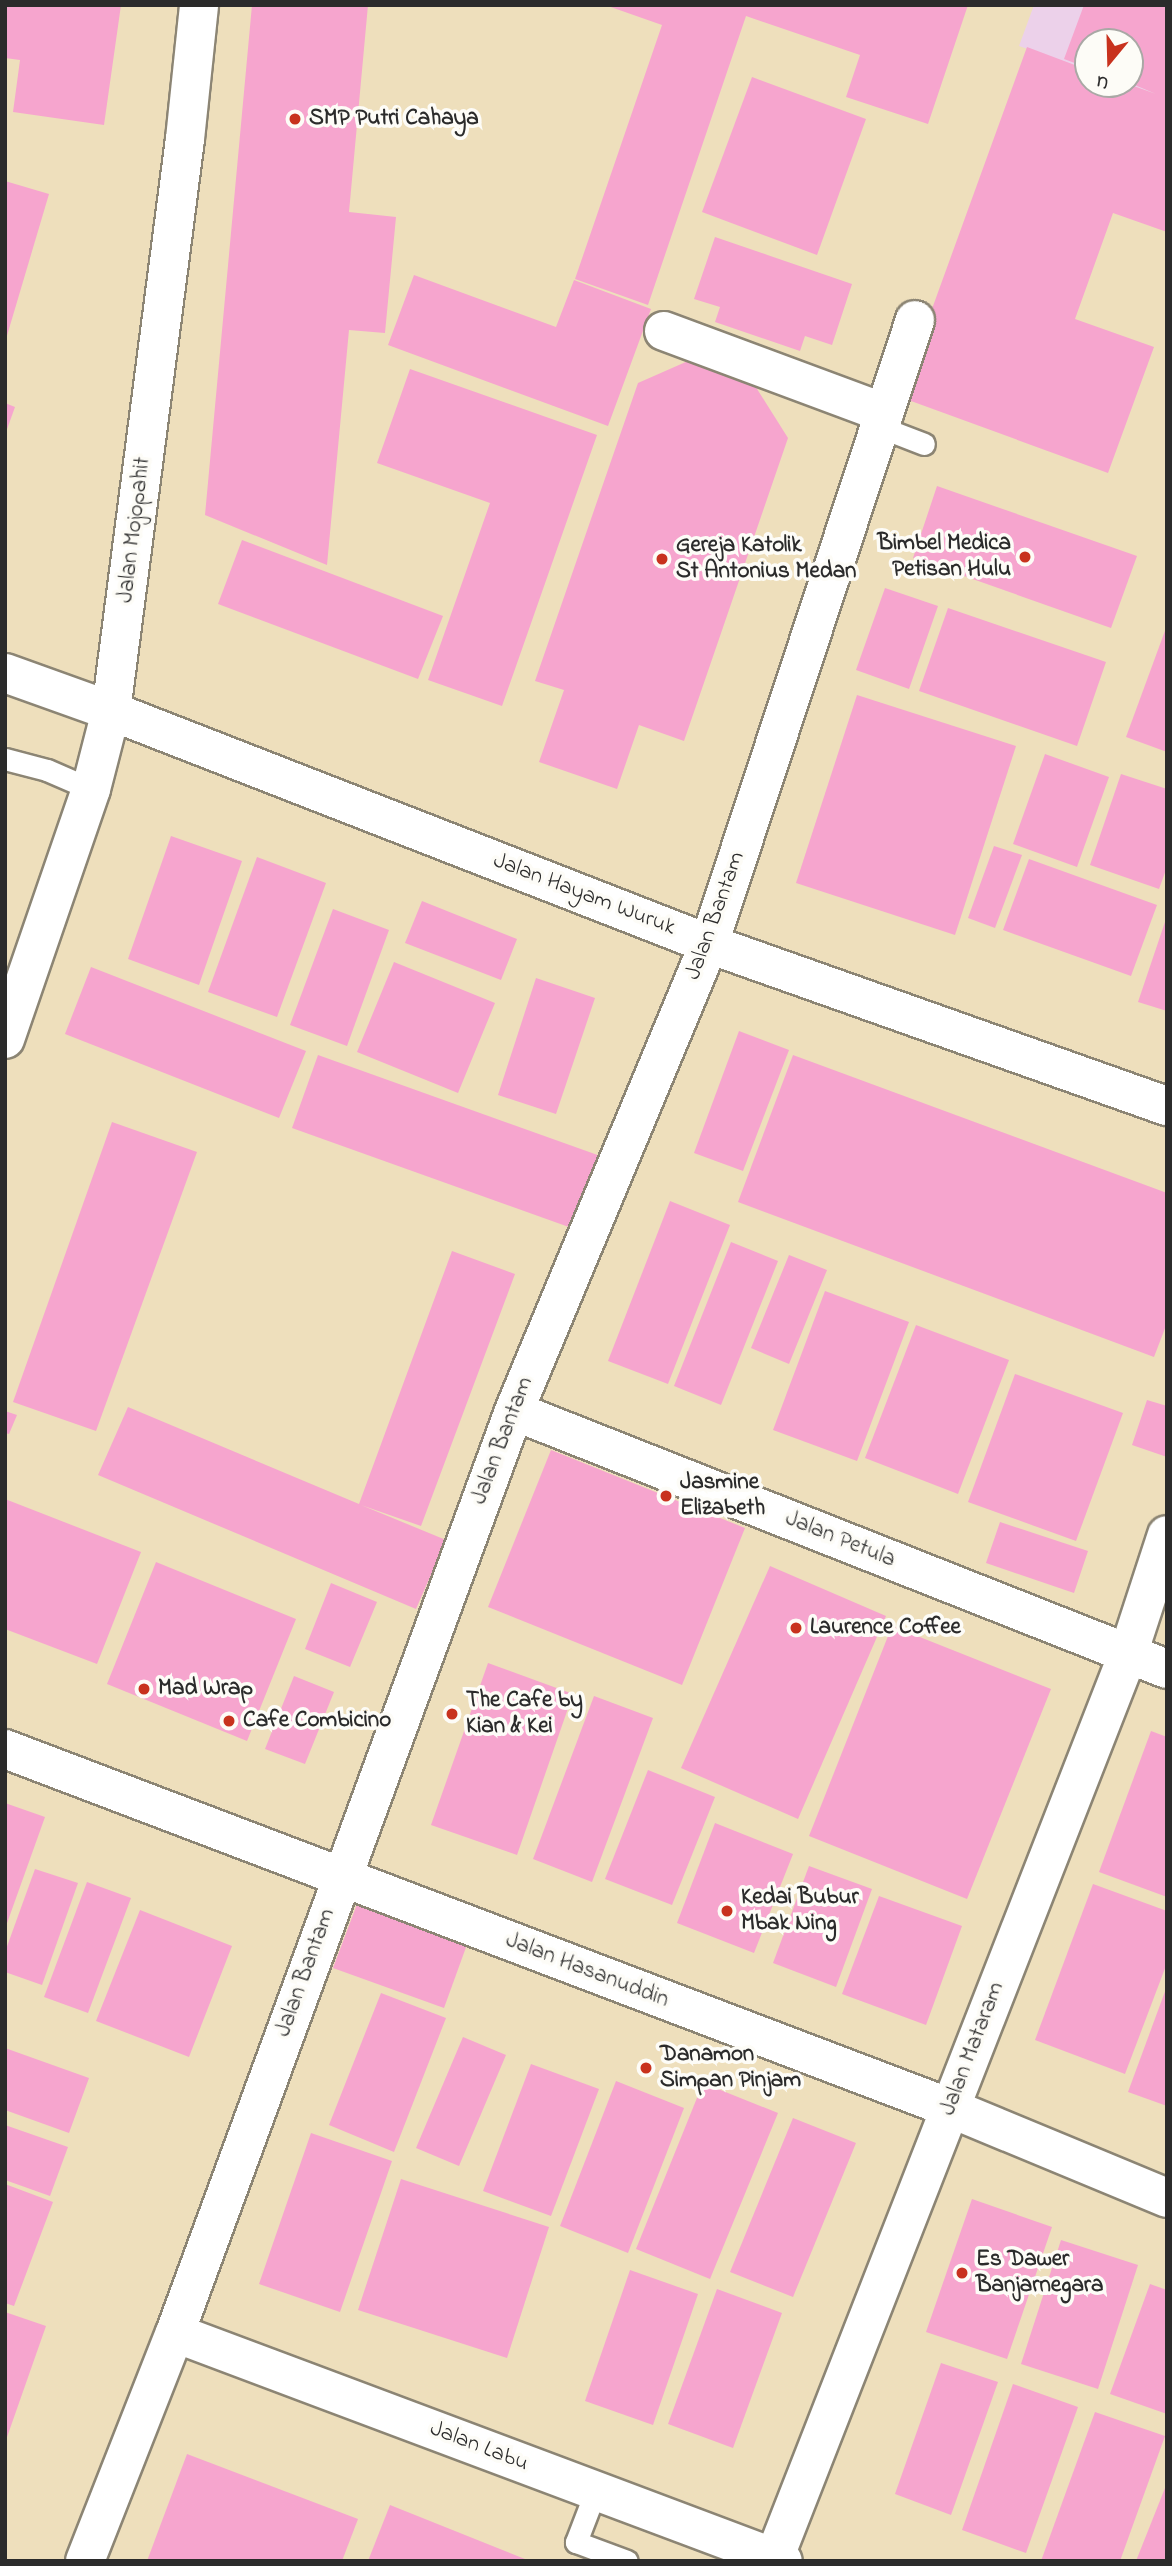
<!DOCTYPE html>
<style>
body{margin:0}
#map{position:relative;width:1172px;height:2566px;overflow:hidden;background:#eedfbc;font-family:"Indie Flower",sans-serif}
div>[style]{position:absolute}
.built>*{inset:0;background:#ecd1ea}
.building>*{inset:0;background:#f6a5ce}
.roads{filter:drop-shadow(2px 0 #8c8574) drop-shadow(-2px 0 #8c8574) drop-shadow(0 2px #8c8574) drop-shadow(0 -2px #8c8574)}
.lane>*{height:21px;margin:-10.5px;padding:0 10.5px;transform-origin:10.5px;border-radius:10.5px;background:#fff}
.street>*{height:38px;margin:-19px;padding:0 19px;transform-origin:19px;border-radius:19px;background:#fff}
.dots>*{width:19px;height:19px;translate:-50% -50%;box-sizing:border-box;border:4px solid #fdfcf7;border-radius:50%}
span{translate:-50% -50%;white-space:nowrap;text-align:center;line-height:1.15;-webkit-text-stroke:7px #fdfcf7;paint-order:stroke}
.poi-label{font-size:23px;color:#2b2b2b;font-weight:700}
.left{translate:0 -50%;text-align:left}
.right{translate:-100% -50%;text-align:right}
.street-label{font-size:23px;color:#2b2b2b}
.frame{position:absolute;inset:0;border:7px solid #2b2b2b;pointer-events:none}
.north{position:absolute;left:1074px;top:28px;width:70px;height:70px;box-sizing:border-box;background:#fdfcf7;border:2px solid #a9a8a5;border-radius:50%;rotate:199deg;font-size:19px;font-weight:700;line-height:28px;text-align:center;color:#2b2b2b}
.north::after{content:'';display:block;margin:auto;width:24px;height:32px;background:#c8321e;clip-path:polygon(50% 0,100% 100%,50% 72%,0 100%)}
</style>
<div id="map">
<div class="built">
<div style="clip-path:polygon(1034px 5px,1167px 5px,1167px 98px,1127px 84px,1130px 84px,1130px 42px,1088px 42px,1088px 70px,1019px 46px)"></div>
</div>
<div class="building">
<div style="clip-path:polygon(6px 5px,121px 5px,104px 125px,13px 112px,20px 60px,5px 58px)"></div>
<div style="clip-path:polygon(252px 5px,368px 5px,349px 212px,396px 217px,385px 333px,349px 330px,327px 565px,205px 515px)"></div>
<div style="clip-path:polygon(605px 5px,968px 5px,928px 124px,846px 97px,860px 55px,746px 16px,648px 305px,575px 279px,662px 25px)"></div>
<div style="clip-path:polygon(1084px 5px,1167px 5px,1167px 232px,1113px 213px,1075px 319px,1154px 347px,1108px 473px,900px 397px,1027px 47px,1088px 70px,1088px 84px,1128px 84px,1156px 94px,1130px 83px,1130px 42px,1088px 42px,1088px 68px,1064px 59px)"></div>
<div style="clip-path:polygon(752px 77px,866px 119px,817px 255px,702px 212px)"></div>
<div style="clip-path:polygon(5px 181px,49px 194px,6px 339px,5px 339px)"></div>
<div style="clip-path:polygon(715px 237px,852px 284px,832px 345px,805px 336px,800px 351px,715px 322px,720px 307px,694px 299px)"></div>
<div style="clip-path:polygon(414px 275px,556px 327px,574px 280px,651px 309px,608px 426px,388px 345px)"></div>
<div style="clip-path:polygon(688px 361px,752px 381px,788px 438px,684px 741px,639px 725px,617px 789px,539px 762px,564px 690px,535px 681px,638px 383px)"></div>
<div style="clip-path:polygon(410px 369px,597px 435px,502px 706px,428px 680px,490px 503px,377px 463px)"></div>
<div style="clip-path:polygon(5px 403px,15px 407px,6px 432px,5px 432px)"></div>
<div style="clip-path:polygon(937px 486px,1137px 556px,1111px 628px,913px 558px)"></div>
<div style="clip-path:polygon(242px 540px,443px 616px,418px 679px,218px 604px)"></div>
<div style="clip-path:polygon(885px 588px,938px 606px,909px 689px,856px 670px)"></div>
<div style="clip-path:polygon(948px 608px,1106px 662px,1077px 746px,919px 691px)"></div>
<div style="clip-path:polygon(1166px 628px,1167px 629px,1167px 752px,1126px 737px)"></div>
<div style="clip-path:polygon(857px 695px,1016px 746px,955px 935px,796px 883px)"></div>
<div style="clip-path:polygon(1045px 754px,1109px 777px,1077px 867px,1013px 844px)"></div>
<div style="clip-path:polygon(1121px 774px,1167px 789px,1167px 867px,1159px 889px,1090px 865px)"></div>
<div style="clip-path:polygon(171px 836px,242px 861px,199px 985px,128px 959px)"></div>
<div style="clip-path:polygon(994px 846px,1022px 855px,995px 928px,968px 918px)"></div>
<div style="clip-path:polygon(257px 857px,326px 883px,277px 1017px,208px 992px)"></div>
<div style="clip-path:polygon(1029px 859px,1157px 905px,1131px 976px,1003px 930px)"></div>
<div style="clip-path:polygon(422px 901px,517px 939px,501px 980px,405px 943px)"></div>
<div style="clip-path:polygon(333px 909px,389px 930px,347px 1046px,290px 1025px)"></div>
<div style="clip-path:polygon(1167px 916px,1167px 1011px,1138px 1002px)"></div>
<div style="clip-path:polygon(394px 962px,495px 1003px,458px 1093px,357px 1052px)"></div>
<div style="clip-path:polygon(91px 967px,306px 1051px,279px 1118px,65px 1034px)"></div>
<div style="clip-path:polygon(536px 978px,595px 998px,556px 1114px,498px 1095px)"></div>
<div style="clip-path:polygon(739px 1031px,789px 1050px,743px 1171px,694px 1153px)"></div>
<div style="clip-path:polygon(318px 1055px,606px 1158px,580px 1231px,292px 1128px)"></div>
<div style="clip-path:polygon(793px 1055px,1167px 1193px,1167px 1323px,1154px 1357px,738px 1202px)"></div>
<div style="clip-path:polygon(112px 1122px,197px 1152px,96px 1431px,13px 1402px)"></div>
<div style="clip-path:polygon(670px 1201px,730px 1225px,668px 1384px,608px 1361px)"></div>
<div style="clip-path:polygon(731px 1242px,778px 1261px,721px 1405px,674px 1386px)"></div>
<div style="clip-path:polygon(452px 1251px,515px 1274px,421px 1526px,361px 1505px,446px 1540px,416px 1609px,98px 1475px,128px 1407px,359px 1504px)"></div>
<div style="clip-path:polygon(789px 1255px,827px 1270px,789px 1364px,751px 1348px)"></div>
<div style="clip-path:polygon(825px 1291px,909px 1322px,857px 1461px,773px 1430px)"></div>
<div style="clip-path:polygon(916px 1325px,1009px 1360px,958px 1494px,865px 1458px)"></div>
<div style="clip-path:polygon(1015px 1374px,1123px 1413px,1076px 1541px,968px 1502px)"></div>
<div style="clip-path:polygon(1147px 1400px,1167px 1406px,1167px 1457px,1132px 1445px)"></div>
<div style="clip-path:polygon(5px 1411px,17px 1415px,9px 1434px,5px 1433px)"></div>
<div style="clip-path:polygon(551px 1450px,745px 1528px,682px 1685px,488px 1607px)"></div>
<div style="clip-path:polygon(5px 1499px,141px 1552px,97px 1664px,5px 1629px)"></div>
<div style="clip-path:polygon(1000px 1522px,1088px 1551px,1074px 1593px,986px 1563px)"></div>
<div style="clip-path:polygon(156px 1562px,296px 1619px,247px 1741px,107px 1684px)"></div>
<div style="clip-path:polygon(770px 1566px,886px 1616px,798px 1819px,681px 1768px)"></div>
<div style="clip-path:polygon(331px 1583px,377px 1602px,350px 1667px,305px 1649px)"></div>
<div style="clip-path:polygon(892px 1626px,1051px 1689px,967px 1899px,809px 1836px)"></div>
<div style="clip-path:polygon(488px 1663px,573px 1694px,517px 1855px,431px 1825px)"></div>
<div style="clip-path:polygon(294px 1676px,334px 1692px,305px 1764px,265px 1749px)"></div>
<div style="clip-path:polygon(594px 1696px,653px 1718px,592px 1882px,533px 1859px)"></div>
<div style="clip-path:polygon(1151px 1731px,1167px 1737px,1167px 1897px,1099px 1872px)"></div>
<div style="clip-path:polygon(648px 1770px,715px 1797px,672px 1905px,605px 1879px)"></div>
<div style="clip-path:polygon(5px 1803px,45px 1817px,6px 1926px,5px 1926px)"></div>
<div style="clip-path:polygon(715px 1823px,793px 1854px,754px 1953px,677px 1923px)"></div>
<div style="clip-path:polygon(809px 1866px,872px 1889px,836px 1987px,773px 1963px)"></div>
<div style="clip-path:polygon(35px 1869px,78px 1883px,42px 1985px,5px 1972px,5px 1952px)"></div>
<div style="clip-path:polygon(87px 1882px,131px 1898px,88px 2013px,44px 1997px)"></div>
<div style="clip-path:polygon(1093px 1884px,1167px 1911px,1167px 1963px,1125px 2074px,1035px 2040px)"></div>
<div style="clip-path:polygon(879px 1896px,962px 1926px,926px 2025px,842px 1994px)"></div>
<div style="clip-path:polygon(359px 1899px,469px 1939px,444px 2008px,333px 1968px)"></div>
<div style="clip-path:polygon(140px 1910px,232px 1946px,189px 2057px,96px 2021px)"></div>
<div style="clip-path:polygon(1167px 1986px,1167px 2106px,1128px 2092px)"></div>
<div style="clip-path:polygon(381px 1993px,446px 2018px,394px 2152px,329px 2125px)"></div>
<div style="clip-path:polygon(463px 2037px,506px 2055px,459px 2166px,416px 2148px)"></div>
<div style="clip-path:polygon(5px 2048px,89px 2078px,69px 2133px,5px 2110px)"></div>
<div style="clip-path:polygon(531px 2064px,599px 2089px,551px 2216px,483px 2191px)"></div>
<div style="clip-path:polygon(616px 2081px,684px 2108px,628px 2253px,560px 2226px)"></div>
<div style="clip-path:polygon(703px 2083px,778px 2113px,710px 2279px,636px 2249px)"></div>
<div style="clip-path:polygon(793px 2118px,856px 2143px,793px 2297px,730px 2272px)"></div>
<div style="clip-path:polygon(5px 2125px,68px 2147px,50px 2196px,5px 2180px)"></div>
<div style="clip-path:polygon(311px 2133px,392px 2161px,340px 2312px,259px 2284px)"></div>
<div style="clip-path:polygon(401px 2179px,549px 2227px,507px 2358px,358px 2310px)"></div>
<div style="clip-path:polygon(5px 2184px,53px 2202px,14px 2306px,5px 2303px)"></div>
<div style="clip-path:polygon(972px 2199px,1052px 2227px,1007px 2359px,926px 2332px)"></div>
<div style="clip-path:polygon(1061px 2240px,1138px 2265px,1098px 2389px,1021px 2364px)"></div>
<div style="clip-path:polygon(630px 2270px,698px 2294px,653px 2425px,585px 2401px)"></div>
<div style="clip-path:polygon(1150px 2284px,1167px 2290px,1167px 2414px,1110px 2394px)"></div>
<div style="clip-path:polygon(717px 2289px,782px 2313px,733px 2448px,668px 2424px)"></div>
<div style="clip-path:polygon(5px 2312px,46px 2326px,6px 2440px,5px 2440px)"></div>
<div style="clip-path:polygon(941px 2363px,998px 2382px,951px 2515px,895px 2494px)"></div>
<div style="clip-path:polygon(1013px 2384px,1078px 2407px,1026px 2553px,962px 2530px)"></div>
<div style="clip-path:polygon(1095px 2412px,1165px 2436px,1120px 2561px,1041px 2561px)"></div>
<div style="clip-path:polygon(187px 2454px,358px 2519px,342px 2561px,147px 2561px)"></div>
<div style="clip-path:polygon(1167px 2483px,1167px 2561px,1136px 2561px)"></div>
<div style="clip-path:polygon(390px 2505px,530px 2561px,368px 2561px)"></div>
</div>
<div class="roads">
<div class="lane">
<div style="left:880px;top:427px;width:47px;rotate:21.1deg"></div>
<div style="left:5px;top:759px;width:43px;rotate:14.7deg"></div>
<div style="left:47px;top:770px;width:48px;rotate:23.4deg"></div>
<div style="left:596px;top:2490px;width:56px;rotate:111deg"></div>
<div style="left:576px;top:2542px;width:54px;rotate:20.4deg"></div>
</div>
<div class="street">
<div style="left:664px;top:331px;width:235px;rotate:20.4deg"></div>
<div style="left:5px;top:673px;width:113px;rotate:19.7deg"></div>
<div style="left:111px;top:711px;width:642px;rotate:21.29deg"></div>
<div style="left:709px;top:944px;width:486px;rotate:19.5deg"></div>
<div style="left:5px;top:1039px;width:264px;rotate:-71deg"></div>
<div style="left:91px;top:789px;width:81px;rotate:-75.6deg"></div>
<div style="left:111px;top:711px;width:577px;rotate:-82.63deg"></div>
<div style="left:185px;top:139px;width:135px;rotate:-84deg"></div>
<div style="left:514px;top:1411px;width:702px;rotate:21.56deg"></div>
<div style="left:5px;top:1749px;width:1011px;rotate:20.8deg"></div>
<div style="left:950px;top:2108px;width:235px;rotate:22.5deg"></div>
<div style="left:175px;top:2333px;width:649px;rotate:20.56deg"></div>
<div style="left:85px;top:2561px;width:245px;rotate:-68.5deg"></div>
<div style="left:175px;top:2333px;width:982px;rotate:-69.81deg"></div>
<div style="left:514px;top:1411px;width:506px;rotate:-67.34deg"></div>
<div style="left:709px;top:944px;width:657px;rotate:-71.73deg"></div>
<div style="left:773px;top:2561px;width:974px;rotate:-68.62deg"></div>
<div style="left:1128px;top:1654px;width:125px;rotate:-71.9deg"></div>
</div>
</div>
<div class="dots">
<div style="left:295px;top:119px;background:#c8321e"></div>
<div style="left:1025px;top:557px;background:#c8321e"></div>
<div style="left:662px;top:559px;background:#c8321e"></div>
<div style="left:666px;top:1496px;background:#c8321e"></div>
<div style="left:796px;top:1628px;background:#c8321e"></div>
<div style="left:144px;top:1689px;background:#c8321e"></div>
<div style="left:452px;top:1714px;background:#c8321e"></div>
<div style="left:229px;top:1721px;background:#c8321e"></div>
<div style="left:727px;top:1911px;background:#c8321e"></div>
<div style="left:646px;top:2068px;background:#c8321e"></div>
<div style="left:962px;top:2273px;background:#c8321e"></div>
</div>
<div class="poi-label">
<span class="left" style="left:309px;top:119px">SMP Putri Cahaya</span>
<span class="right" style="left:1011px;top:557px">Bimbel Medica<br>Petisan Hulu</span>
<span class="left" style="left:676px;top:559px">Gereja Katolik<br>St Antonius Medan</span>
<span class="left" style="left:680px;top:1496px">Jasmine<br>Elizabeth</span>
<span class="left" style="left:810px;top:1628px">Laurence Coffee</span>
<span class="left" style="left:158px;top:1689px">Mad Wrap</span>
<span class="left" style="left:466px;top:1714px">The Cafe by<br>Kian &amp; Kei</span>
<span class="left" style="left:243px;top:1721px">Cafe Combicino</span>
<span class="left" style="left:741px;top:1911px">Kedai Bubur<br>Mbak Ning</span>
<span class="left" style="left:660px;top:2068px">Danamon<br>Simpan Pinjam</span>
<span class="left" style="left:976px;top:2273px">Es Dawer<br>Banjarnegara</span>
</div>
<div class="street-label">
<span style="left:135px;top:530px;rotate:-83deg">Jalan Mojopahit</span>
<span style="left:584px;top:895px;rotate:21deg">Jalan Hayam Wuruk</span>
<span style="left:716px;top:916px;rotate:-70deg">Jalan Bantam</span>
<span style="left:503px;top:1441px;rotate:-69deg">Jalan Bantam</span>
<span style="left:840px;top:1540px;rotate:22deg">Jalan Petula</span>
<span style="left:587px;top:1971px;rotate:21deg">Jalan Hasanuddin</span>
<span style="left:306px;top:1973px;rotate:-70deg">Jalan Bantam</span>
<span style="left:973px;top:2049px;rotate:-69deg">Jalan Mataram</span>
<span style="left:479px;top:2447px;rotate:21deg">Jalan Labu</span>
</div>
<div class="frame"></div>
<div class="north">U</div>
</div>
